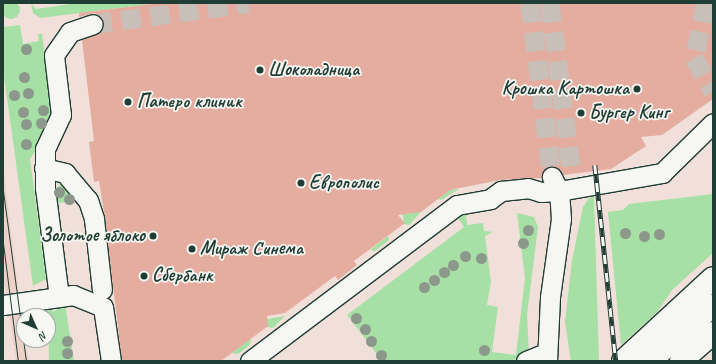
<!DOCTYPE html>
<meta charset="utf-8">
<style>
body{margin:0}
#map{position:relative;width:716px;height:364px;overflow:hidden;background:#f1e0d9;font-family:Caveat,sans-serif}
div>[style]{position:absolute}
.built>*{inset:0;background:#edd0c8}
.green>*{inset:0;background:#a6e0a5}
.round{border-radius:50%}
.building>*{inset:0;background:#e5aca0}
.minor-tunnel>*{height:19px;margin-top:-9.5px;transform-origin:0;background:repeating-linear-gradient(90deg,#c7bfb8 0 19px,transparent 0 29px)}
.roads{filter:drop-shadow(1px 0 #1f3d34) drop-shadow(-1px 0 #1f3d34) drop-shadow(0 1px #1f3d34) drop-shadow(0 -1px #1f3d34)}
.minor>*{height:19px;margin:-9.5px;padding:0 9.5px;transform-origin:9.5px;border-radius:9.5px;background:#f6f6f2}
.major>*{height:22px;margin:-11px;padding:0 11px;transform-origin:11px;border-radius:11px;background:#f6f6f2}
.tram>*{height:1px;margin:-0.5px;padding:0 0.5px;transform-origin:0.5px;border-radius:0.5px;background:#1f3d34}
.rail>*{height:4.5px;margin-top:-2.25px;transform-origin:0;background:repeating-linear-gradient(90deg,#f6f6f2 0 9px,#1f3d34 0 18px);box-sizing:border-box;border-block:1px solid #1f3d34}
.trees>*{width:11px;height:11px;margin:-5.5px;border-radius:50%;background:#8c988b}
.dots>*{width:11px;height:11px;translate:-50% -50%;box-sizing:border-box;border:2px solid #f6f6f2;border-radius:50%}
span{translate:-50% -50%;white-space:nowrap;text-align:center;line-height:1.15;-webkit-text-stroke:3.5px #f6f6f2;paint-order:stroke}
.poi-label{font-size:19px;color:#1f3d34;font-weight:700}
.left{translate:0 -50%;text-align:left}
.right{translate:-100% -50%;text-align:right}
.frame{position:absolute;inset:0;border:4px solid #1f3d34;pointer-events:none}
.north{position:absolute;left:16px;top:308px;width:40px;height:40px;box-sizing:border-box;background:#f6f6f2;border:1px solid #a0aca6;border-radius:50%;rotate:135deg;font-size:11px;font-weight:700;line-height:16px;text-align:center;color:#1f3d34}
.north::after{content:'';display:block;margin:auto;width:14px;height:18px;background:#1f3d34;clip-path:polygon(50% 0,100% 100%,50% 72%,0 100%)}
</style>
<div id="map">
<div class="built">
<div style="clip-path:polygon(3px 164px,24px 340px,29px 361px,16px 361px,3px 273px)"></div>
</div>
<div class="green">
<div class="round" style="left:2px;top:1px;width:18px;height:18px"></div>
<div style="clip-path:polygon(31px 3px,36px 9px,78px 3px,159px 3px,40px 18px,33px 13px)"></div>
<div style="clip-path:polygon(20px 25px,23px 44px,39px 41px,38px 34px,42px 34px,54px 122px,30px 159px,46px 279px,33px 286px,3px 69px,3px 27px)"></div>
<div style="clip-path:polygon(63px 180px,81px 200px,58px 203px,56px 190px)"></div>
<div style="clip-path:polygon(459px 189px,441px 200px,438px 199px,450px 190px)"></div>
<div style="clip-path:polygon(713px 194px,713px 253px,672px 290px,658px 311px,621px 345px,608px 212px,623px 210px,629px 204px)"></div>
<div style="clip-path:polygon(594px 197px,599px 361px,571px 361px,565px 322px,572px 260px,583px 207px,589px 198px)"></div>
<div style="clip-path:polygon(421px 212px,409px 225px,404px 224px,403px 214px)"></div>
<div style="clip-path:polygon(517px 213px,534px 217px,538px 227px,527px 315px,529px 354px,511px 361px,382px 361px,347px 315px,464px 227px,458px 218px,466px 214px,467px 225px,483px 223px,484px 231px,493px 232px,485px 236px,491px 282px,487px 305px,498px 307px,492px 352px,516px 355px,525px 278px)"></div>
<div style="clip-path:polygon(388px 236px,389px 240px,375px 251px,370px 250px)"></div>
<div style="clip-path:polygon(65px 304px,74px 361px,49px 361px,48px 316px,44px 315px,49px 306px,53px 312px)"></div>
<div style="clip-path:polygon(285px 316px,273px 328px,267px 327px,267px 319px)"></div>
<div style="clip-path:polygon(251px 338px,250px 345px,238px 354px,232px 353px)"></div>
</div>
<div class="building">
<div style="clip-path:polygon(159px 3px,713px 3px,713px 99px,662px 135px,641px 137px,646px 146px,611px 169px,563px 175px,558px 168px,547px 167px,541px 178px,500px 180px,450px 190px,421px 212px,398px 215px,405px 223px,354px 261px,357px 265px,338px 280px,335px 276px,285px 313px,267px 316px,268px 326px,221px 361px,122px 361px,105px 218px,99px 181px,94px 182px,89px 142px,94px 141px,82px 40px,101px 31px,103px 21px,95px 13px,79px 17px,79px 13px)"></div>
</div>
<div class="minor-tunnel">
<div style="left:530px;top:3px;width:175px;rotate:82.8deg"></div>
<div style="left:550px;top:3px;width:172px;rotate:82.7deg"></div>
<div style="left:706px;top:3px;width:56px;rotate:102.3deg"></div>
<div style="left:694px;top:58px;width:38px;rotate:60deg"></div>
<div style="left:93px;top:24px;width:157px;rotate:-7.7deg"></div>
</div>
<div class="roads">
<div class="minor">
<div style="left:44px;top:168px;width:22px;rotate:13deg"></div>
<div style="left:65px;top:173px;width:35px;rotate:50deg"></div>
<div style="left:88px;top:200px;width:20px;rotate:72deg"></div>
<div style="left:94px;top:219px;width:71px;rotate:83.6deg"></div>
<div style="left:59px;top:297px;width:110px;rotate:-97.3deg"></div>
<div style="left:45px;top:188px;width:39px;rotate:-90deg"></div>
<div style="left:45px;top:149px;width:38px;rotate:-65deg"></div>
<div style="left:61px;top:115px;width:60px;rotate:-96.7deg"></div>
<div style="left:54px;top:55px;width:28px;rotate:-55deg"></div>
<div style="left:70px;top:32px;width:24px;rotate:-19deg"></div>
<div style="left:3px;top:305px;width:71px;rotate:-8.1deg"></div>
<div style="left:73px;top:295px;width:32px;rotate:22deg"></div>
<div style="left:103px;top:307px;width:55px;rotate:81.6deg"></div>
<div style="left:250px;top:361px;width:259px;rotate:-37deg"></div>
<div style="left:457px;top:205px;width:34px;rotate:-10deg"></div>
<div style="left:490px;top:199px;width:14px;rotate:-36deg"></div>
<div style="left:501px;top:191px;width:27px;rotate:-6deg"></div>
<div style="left:528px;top:188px;width:14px;rotate:17deg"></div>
<div style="left:541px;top:192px;width:18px;rotate:-3deg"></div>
<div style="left:559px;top:191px;width:105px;rotate:-9.9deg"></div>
<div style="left:662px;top:173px;width:71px;rotate:-44.4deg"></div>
<div style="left:526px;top:361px;width:22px;rotate:-22deg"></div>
<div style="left:547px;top:361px;width:64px;rotate:-87.3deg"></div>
<div style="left:550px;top:297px;width:79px;rotate:-82deg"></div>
<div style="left:561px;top:219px;width:28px;rotate:-94deg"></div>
<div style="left:559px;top:191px;width:16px;rotate:-117deg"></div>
</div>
<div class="major">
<div style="left:623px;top:361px;width:122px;rotate:-42.7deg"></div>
<div style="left:650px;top:361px;width:84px;rotate:-41.6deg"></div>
<div style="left:681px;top:361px;width:43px;rotate:-41.2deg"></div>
</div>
</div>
<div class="tram">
<div style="left:3px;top:191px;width:172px;rotate:82.3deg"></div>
<div style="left:3px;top:243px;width:119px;rotate:82.8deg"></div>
</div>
<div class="rail">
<div style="left:595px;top:165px;width:197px;rotate:83.9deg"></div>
</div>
<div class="trees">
<div style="left:26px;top:49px"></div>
<div style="left:24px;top:77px"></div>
<div style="left:28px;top:93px"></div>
<div style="left:14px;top:95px"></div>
<div style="left:43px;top:110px"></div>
<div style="left:23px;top:112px"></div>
<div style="left:41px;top:123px"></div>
<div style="left:26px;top:124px"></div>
<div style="left:26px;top:144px"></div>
<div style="left:59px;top:192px"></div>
<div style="left:69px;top:199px"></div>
<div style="left:528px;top:230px"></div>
<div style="left:625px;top:233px"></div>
<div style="left:659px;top:234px"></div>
<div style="left:644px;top:236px"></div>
<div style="left:523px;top:243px"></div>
<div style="left:465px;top:256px"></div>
<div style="left:481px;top:258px"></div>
<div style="left:453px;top:265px"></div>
<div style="left:444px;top:272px"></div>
<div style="left:434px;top:280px"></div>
<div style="left:424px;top:287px"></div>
<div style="left:356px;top:318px"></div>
<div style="left:365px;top:329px"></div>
<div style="left:67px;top:341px"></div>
<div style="left:371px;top:341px"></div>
<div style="left:484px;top:350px"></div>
<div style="left:67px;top:353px"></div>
<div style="left:381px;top:355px"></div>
</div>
<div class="dots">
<div style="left:260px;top:70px;background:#1f3d34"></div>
<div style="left:637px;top:89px;background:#1f3d34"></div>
<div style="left:128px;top:102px;background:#1f3d34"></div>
<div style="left:581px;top:113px;background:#1f3d34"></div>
<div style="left:301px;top:183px;background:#1f3d34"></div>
<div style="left:153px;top:236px;background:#1f3d34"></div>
<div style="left:192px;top:249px;background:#1f3d34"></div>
<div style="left:144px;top:276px;background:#1f3d34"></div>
</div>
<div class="poi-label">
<span class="left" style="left:268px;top:70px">Шоколадница</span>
<span class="right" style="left:629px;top:89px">Крошка Картошка</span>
<span class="left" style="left:137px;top:102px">Патеро клиник</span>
<span class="left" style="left:589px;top:113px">Бургер Кинг</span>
<span class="left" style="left:309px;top:183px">Европолис</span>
<span class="right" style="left:145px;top:236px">Золотое яблоко</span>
<span class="left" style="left:200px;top:249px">Мираж Синема</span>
<span class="left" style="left:152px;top:276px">Сбербанк</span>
</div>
<div class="frame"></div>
<div class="north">N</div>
</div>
